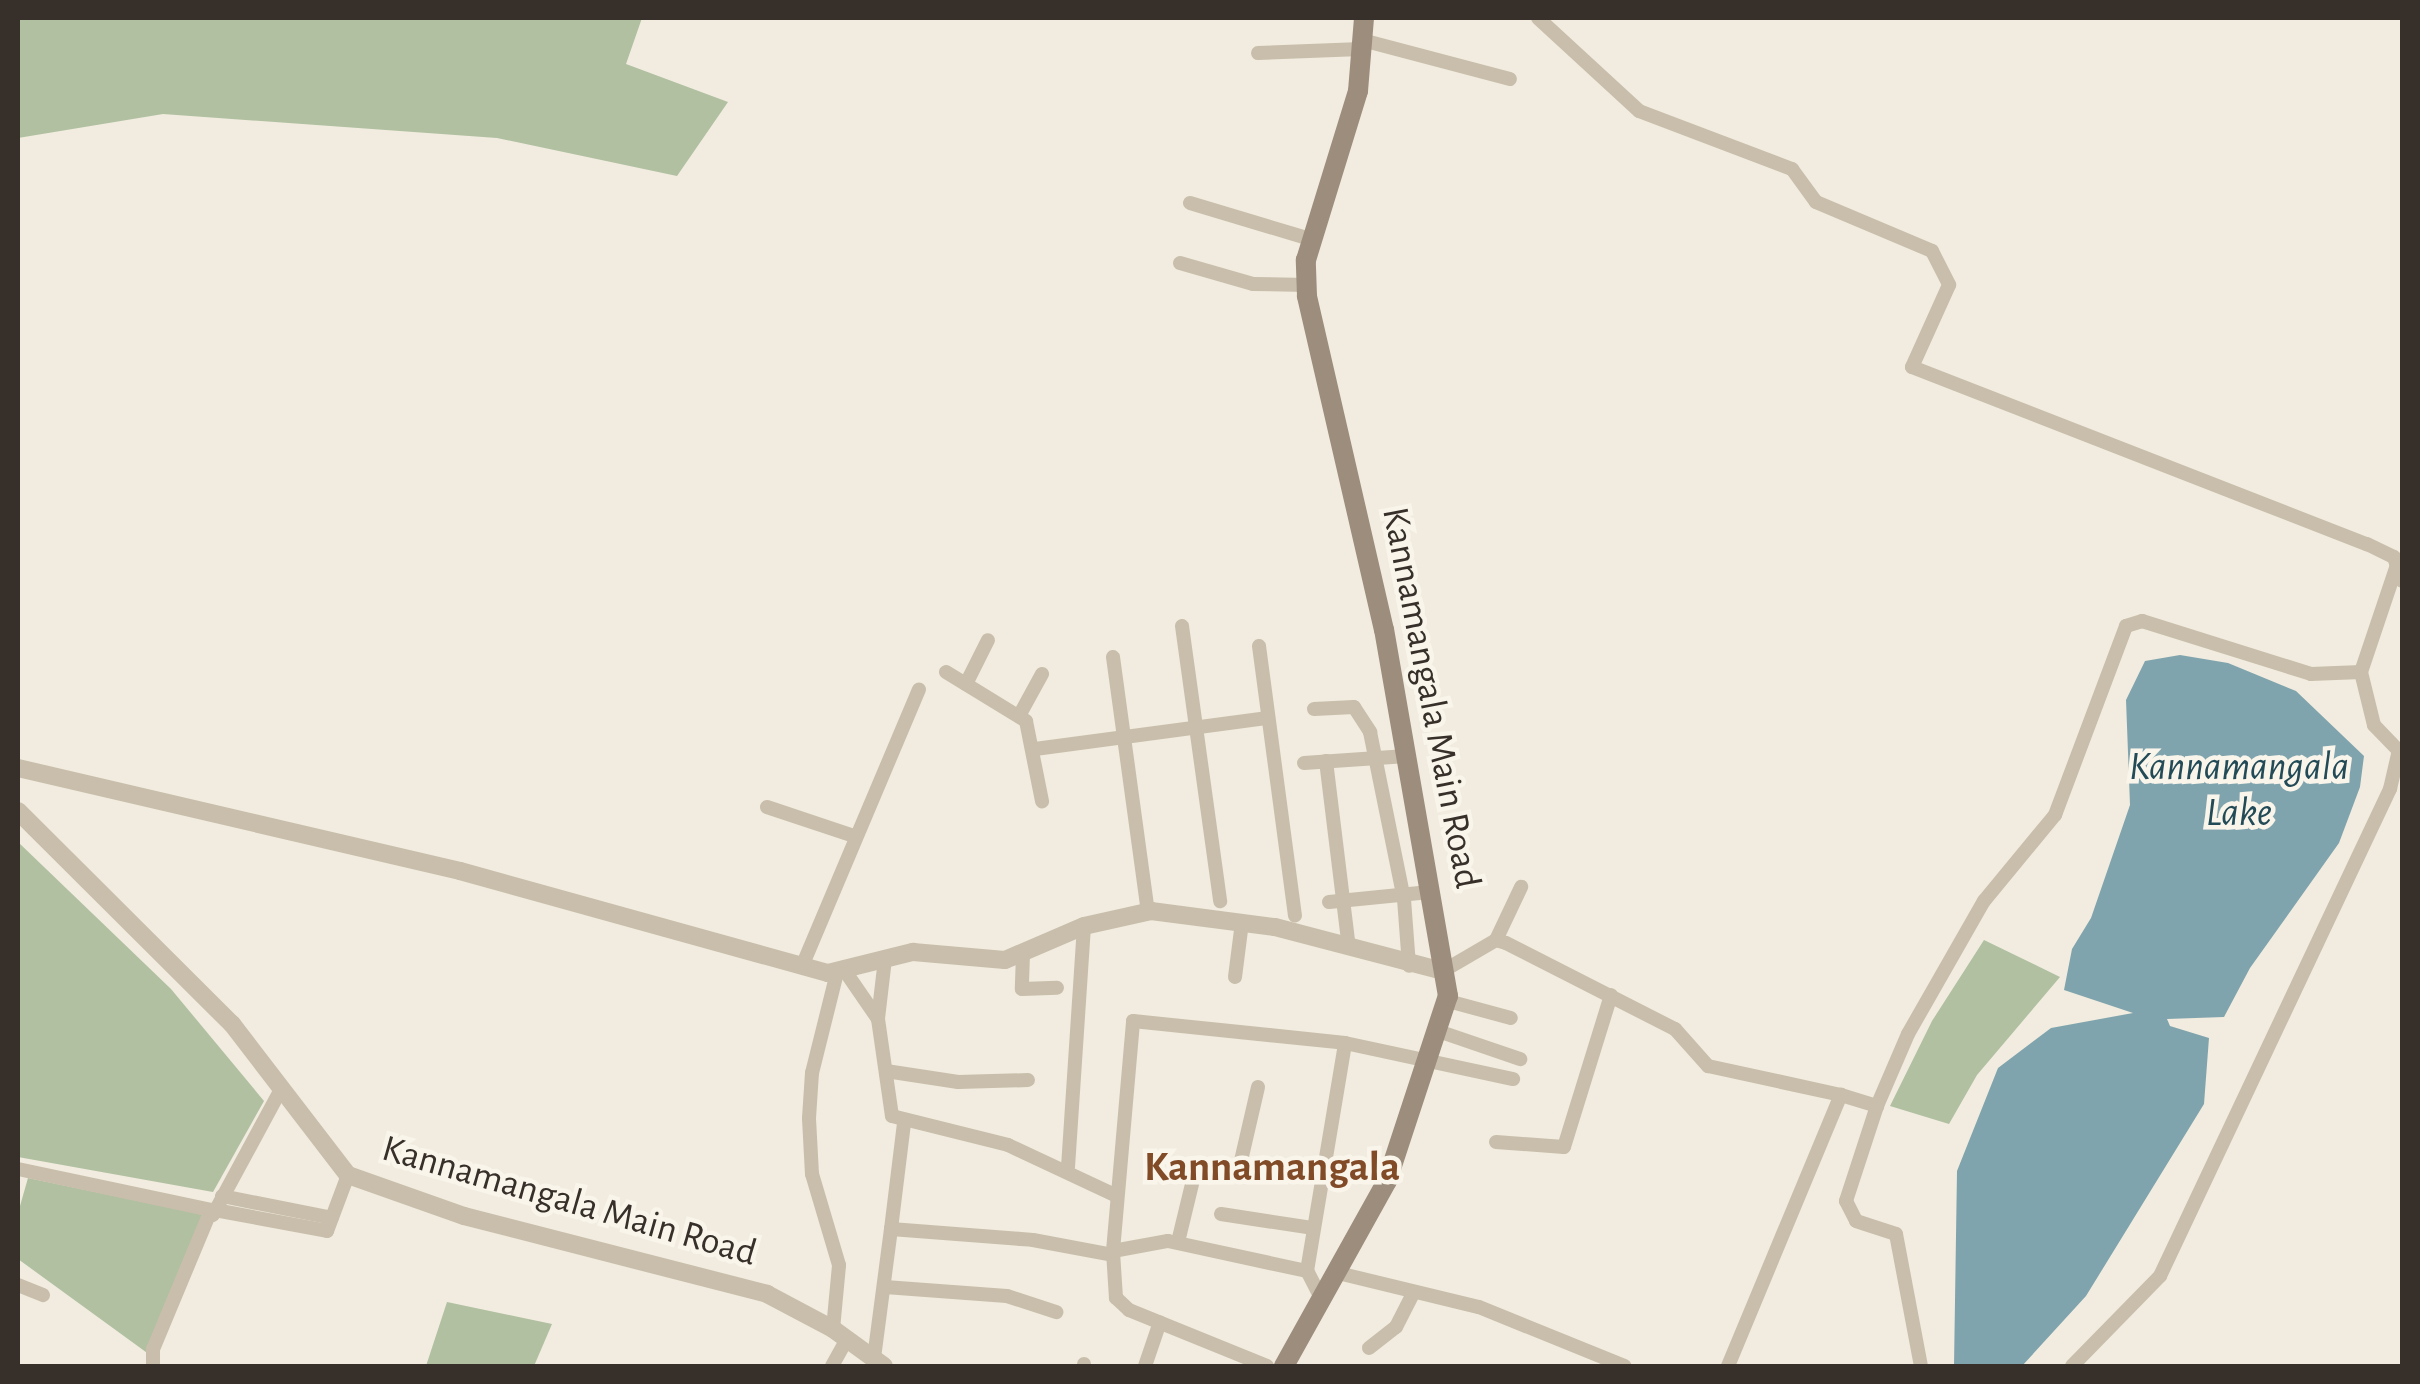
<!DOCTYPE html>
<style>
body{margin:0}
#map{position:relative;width:2420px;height:1384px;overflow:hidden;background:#f1ecdf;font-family:"Alegreya Sans",sans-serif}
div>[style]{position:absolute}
.green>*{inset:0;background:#b0c0a0}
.water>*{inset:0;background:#80a4ad}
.minor>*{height:14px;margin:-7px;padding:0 7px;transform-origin:7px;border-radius:7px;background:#c9beab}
.tertiary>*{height:18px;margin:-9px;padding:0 9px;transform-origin:9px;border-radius:9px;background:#c9beab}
.secondary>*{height:20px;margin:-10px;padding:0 10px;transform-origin:10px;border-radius:10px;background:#9d8d7d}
span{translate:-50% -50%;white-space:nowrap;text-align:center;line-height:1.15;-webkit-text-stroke:9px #f9f5eb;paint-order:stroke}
.street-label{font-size:38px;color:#37302a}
.water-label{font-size:40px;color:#224b57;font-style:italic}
.quarter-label{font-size:42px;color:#824b28;font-weight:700}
.frame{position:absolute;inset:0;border:20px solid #37302a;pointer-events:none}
</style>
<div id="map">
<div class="green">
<div style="clip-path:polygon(18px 18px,642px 18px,626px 64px,728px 102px,677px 176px,497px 138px,163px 114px,18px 138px)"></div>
<div style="clip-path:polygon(18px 842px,171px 989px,264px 1101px,213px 1192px,18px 1157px)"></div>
<div style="clip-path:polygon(1984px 940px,2060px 977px,1977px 1075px,1949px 1124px,1890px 1106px,1932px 1021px)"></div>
<div style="clip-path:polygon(28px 1178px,206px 1215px,150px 1355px,18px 1259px,18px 1213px)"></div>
<div style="clip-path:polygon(447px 1302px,552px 1324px,534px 1366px,426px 1366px)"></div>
</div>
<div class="water">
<div style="clip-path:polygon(2180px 655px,2228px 663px,2296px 691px,2364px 756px,2360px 787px,2339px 843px,2250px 968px,2224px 1017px,2167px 1019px,2170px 1026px,2209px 1038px,2204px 1104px,2086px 1296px,2022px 1366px,1954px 1366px,1957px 1171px,1998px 1068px,2051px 1028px,2133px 1013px,2064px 990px,2072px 949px,2091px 918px,2130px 805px,2126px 700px,2145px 661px)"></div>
</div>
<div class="minor">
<div style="left:1538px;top:18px;width:137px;rotate:42.6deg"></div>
<div style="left:1639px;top:111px;width:164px;rotate:20.8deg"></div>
<div style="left:1792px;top:169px;width:41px;rotate:54deg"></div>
<div style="left:1816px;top:202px;width:126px;rotate:22.9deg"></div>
<div style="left:1932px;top:251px;width:38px;rotate:63deg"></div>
<div style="left:1949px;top:285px;width:90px;rotate:114.3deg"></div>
<div style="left:1912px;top:367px;width:488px;rotate:21.3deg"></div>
<div style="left:2367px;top:544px;width:30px;rotate:26deg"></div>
<div style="left:2394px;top:557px;width:25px;rotate:72deg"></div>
<div style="left:1362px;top:40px;width:153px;rotate:14.8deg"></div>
<div style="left:1258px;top:53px;width:103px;rotate:-2.2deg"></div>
<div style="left:1190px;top:203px;width:128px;rotate:16.7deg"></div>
<div style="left:1180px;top:263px;width:76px;rotate:16deg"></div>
<div style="left:1253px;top:284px;width:54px;rotate:1.1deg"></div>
<div style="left:1182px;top:626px;width:278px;rotate:82.1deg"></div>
<div style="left:1259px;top:646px;width:272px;rotate:82.4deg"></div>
<div style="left:1113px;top:657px;width:257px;rotate:82.2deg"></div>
<div style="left:946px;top:672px;width:94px;rotate:31.5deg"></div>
<div style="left:1026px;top:721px;width:82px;rotate:78.7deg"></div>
<div style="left:966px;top:684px;width:49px;rotate:-63.4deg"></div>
<div style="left:1314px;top:709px;width:40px;rotate:-2.9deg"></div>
<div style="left:1354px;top:707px;width:30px;rotate:57deg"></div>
<div style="left:1370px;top:732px;width:170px;rotate:78.5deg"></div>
<div style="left:1404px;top:899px;width:67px;rotate:85.7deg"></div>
<div style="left:1019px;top:716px;width:48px;rotate:-61.3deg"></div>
<div style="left:1035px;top:749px;width:235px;rotate:-7.6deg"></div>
<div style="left:1326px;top:761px;width:188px;rotate:83deg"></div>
<div style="left:1304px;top:763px;width:103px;rotate:-3.9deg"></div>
<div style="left:767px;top:807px;width:92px;rotate:18.4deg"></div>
<div style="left:1329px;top:902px;width:101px;rotate:-5.7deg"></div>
<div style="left:1496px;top:940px;width:59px;rotate:-64.7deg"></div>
<div style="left:1023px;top:954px;width:35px;rotate:92deg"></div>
<div style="left:1022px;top:989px;width:35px;rotate:-2deg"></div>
<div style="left:885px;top:959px;width:60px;rotate:96.7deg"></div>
<div style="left:878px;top:1019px;width:98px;rotate:81.8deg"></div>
<div style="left:892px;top:1116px;width:120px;rotate:14deg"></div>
<div style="left:1008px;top:1145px;width:120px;rotate:25.1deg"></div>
<div style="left:803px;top:964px;width:298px;rotate:-67.1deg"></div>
<div style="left:845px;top:971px;width:58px;rotate:55.5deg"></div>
<div style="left:1443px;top:971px;width:61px;rotate:-30.3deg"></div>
<div style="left:1496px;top:940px;width:10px;rotate:17deg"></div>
<div style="left:1506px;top:943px;width:190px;rotate:27deg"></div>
<div style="left:1675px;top:1029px;width:50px;rotate:48.3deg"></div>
<div style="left:1708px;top:1066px;width:136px;rotate:12.3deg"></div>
<div style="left:1235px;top:977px;width:55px;rotate:-82.7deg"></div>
<div style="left:1448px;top:1001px;width:65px;rotate:15.1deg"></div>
<div style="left:1438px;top:1031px;width:87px;rotate:18.9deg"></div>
<div style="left:886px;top:1071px;width:73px;rotate:8.7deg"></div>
<div style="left:958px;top:1082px;width:70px;rotate:-1.6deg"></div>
<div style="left:1877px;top:1106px;width:100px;rotate:108.1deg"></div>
<div style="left:1846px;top:1201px;width:22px;rotate:63deg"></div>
<div style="left:1856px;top:1221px;width:42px;rotate:18deg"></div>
<div style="left:1896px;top:1234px;width:134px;rotate:79.3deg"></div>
<div style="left:1496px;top:1142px;width:68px;rotate:4.2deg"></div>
<div style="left:1564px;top:1147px;width:159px;rotate:-72.8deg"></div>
<div style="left:1068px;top:1167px;width:242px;rotate:-86.2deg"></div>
<div style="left:18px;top:1169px;width:197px;rotate:12deg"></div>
<div style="left:211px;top:1210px;width:151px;rotate:112.6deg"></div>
<div style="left:153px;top:1349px;width:17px;rotate:90deg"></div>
<div style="left:222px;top:1196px;width:112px;rotate:11.3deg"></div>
<div style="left:215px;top:1210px;width:114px;rotate:10.6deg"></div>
<div style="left:327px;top:1231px;width:60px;rotate:-69.4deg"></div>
<div style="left:1221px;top:1214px;width:92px;rotate:8.7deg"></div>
<div style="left:213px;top:1215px;width:143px;rotate:-61.6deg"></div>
<div style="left:891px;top:1229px;width:107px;rotate:-83deg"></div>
<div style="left:1178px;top:1242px;width:68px;rotate:-76.4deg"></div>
<div style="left:1194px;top:1176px;width:47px;rotate:-13.4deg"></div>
<div style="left:1240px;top:1165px;width:80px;rotate:-77deg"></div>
<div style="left:1113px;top:1251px;width:56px;rotate:-10.3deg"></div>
<div style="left:1168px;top:1241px;width:142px;rotate:12.2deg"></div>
<div style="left:1338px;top:1273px;width:145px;rotate:13.6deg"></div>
<div style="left:1479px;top:1307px;width:157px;rotate:22.1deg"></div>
<div style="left:18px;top:1285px;width:27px;rotate:22deg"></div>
<div style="left:885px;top:1287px;width:122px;rotate:4.2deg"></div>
<div style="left:1007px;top:1296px;width:52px;rotate:18.1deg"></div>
<div style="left:1321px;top:1298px;width:30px;rotate:-117deg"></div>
<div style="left:1307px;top:1271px;width:231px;rotate:-80.5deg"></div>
<div style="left:833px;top:1329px;width:64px;rotate:-84.6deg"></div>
<div style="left:839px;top:1265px;width:95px;rotate:-106.5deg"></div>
<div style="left:812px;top:1174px;width:56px;rotate:-93.1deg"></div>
<div style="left:809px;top:1118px;width:45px;rotate:-86.2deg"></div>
<div style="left:812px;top:1073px;width:103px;rotate:-76deg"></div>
<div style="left:1369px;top:1348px;width:34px;rotate:-38deg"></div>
<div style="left:1396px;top:1327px;width:39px;rotate:-63deg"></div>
<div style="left:874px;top:1358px;width:130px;rotate:-82.5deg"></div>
<div style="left:891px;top:1229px;width:142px;rotate:4.4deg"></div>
<div style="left:1033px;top:1240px;width:81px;rotate:10.6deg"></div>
<div style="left:832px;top:1366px;width:31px;rotate:-61deg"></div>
<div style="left:1084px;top:1366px;width:2px;rotate:-90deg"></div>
<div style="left:1145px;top:1366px;width:46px;rotate:-71.2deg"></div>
<div style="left:1267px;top:1366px;width:149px;rotate:-157.9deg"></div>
<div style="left:1129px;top:1310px;width:18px;rotate:-137deg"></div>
<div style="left:1116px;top:1298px;width:47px;rotate:-93.7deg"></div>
<div style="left:1113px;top:1251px;width:231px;rotate:-85deg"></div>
<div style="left:1133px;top:1021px;width:213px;rotate:5.9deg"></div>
<div style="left:1345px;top:1043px;width:172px;rotate:12.1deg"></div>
<div style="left:1728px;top:1366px;width:294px;rotate:-67.4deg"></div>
<div style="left:1841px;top:1095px;width:38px;rotate:17deg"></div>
<div style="left:1877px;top:1106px;width:78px;rotate:-66.7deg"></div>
<div style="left:1908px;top:1034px;width:153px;rotate:-60.3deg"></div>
<div style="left:1984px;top:901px;width:112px;rotate:-50.5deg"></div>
<div style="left:2055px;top:815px;width:202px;rotate:-69.4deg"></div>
<div style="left:2126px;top:626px;width:17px;rotate:-17deg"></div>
<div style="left:2142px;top:621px;width:177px;rotate:17.4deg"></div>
<div style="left:2311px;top:674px;width:50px;rotate:-2.3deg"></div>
<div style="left:2072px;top:1366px;width:126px;rotate:-45.6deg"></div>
<div style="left:2160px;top:1276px;width:539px;rotate:-64.72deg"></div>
<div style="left:2390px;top:789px;width:39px;rotate:-77deg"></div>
<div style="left:2399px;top:751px;width:36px;rotate:-134deg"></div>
<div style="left:2374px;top:725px;width:55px;rotate:-103.8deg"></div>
<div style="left:2361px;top:672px;width:110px;rotate:-71.4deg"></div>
</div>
<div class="tertiary">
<div style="left:18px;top:768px;width:454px;rotate:13.1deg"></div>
<div style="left:460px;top:871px;width:382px;rotate:15.5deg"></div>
<div style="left:828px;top:973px;width:88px;rotate:-13.9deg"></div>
<div style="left:913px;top:952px;width:92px;rotate:5deg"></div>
<div style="left:1005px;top:960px;width:86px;rotate:-23.3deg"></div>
<div style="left:1084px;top:926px;width:69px;rotate:-12.6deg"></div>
<div style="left:1151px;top:911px;width:125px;rotate:7.4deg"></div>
<div style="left:1275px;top:927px;width:174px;rotate:14.7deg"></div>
<div style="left:18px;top:811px;width:302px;rotate:44.9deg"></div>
<div style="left:232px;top:1024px;width:190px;rotate:52.5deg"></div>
<div style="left:348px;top:1175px;width:123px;rotate:19.5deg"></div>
<div style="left:464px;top:1216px;width:313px;rotate:14.4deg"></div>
<div style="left:767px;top:1294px;width:75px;rotate:27.9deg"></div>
<div style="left:833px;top:1329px;width:63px;rotate:36deg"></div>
</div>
<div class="secondary">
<div style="left:1284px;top:1366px;width:212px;rotate:-60.9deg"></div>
<div style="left:1387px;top:1181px;width:195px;rotate:-71.8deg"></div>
<div style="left:1448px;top:996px;width:372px;rotate:-99.9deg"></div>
<div style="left:1384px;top:630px;width:343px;rotate:-103deg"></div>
<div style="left:1307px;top:296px;width:36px;rotate:-92deg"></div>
<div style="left:1306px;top:260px;width:177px;rotate:-72.9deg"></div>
<div style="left:1358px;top:91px;width:73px;rotate:-85.3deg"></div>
</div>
<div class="street-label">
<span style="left:1430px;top:698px;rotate:79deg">Kannamangala Main Road</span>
<span style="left:569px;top:1202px;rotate:16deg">Kannamangala Main Road</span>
</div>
<div class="water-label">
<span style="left:2239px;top:790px">Kannamangala<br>Lake</span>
</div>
<div class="quarter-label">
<span style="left:1272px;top:1167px">Kannamangala</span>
</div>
<div class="frame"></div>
</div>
